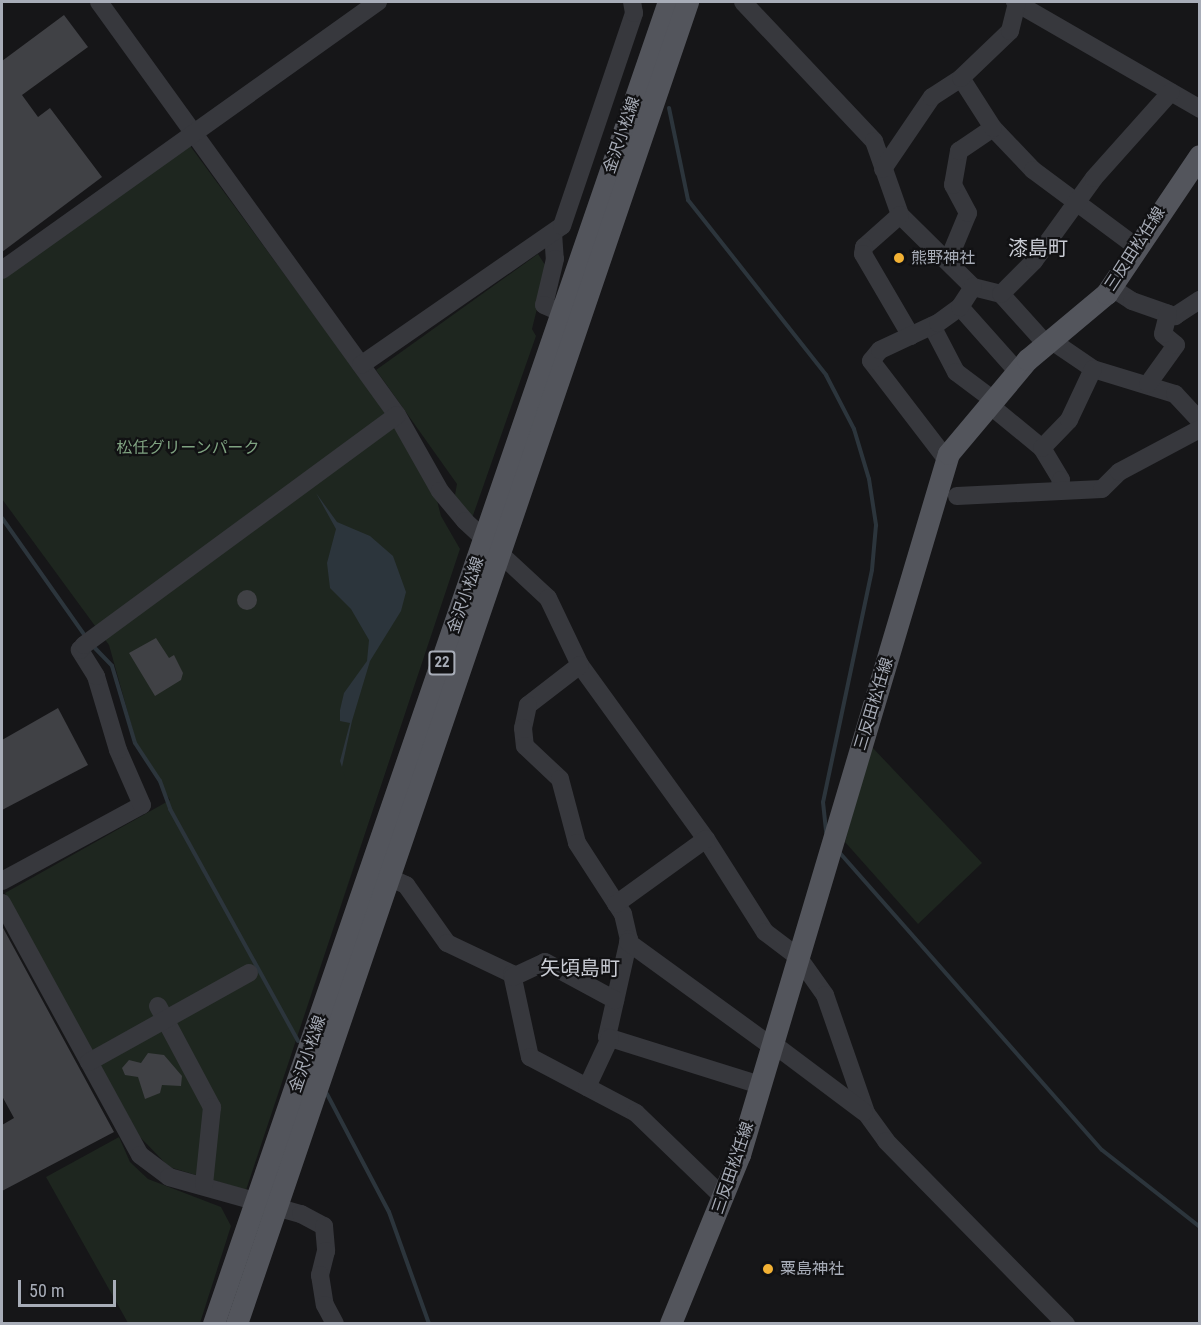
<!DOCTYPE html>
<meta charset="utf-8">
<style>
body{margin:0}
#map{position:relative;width:1201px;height:1325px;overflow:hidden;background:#161618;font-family:"Roboto Condensed","Noto Sans JP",sans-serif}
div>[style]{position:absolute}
.green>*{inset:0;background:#1e261f}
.water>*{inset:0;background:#2c353c}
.stream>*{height:4px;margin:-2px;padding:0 2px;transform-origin:2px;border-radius:2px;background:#2c353c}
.building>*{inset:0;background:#404145}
.round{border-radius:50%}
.minor>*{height:18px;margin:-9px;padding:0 9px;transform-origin:9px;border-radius:9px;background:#37383d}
.major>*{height:22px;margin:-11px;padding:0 11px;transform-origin:11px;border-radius:11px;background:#53555c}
.dots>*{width:16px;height:16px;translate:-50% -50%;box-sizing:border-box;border:3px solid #111113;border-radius:50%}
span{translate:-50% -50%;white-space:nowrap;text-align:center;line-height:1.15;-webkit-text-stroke:4.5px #111113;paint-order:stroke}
.shield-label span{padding:2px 4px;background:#111113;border:2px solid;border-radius:4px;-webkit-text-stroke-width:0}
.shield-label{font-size:15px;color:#a8adb8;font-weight:700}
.street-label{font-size:16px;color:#a8adb8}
.poi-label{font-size:16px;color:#a8adb8}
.left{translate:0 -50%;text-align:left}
.park-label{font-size:16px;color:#7fa381}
.quarter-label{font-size:20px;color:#c9ccd4}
.frame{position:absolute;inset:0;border:3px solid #a8adb8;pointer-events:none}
.scale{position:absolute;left:18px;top:1280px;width:98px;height:27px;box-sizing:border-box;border:3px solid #a8adb8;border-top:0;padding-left:8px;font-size:18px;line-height:21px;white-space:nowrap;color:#a8adb8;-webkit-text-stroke:4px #111113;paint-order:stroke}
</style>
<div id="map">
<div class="green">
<div style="clip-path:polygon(188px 143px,379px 403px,432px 481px,441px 516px,460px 549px,246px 1190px,169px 1167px,140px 1137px,5px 893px,170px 800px,138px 749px,109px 645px,2px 499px,2px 278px)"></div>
<div style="clip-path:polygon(538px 254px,547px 268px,532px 329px,536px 336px,470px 524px,455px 495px,457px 484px,376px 370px)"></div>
<div style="clip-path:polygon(871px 746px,982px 863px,918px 924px,845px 842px)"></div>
<div style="clip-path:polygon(119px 1137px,130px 1162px,148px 1179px,221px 1207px,231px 1226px,200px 1323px,128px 1323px,46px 1177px)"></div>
</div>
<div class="water">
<div style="clip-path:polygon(316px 493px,337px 522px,370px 536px,393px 556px,406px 592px,401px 611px,370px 661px,352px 721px,342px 767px,352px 798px,340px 761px,350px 723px,340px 721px,340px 710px,344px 693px,367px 661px,369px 640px,351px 609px,330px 588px,327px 563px,336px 529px)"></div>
</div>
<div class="stream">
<div style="left:669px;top:108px;width:94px;rotate:78.3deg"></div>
<div style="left:688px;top:200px;width:223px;rotate:51.7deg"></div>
<div style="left:826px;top:375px;width:61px;rotate:62.6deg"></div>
<div style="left:854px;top:429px;width:52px;rotate:73.3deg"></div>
<div style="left:869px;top:479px;width:47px;rotate:81.3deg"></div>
<div style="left:876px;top:525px;width:45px;rotate:95.1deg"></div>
<div style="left:872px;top:570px;width:237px;rotate:101.9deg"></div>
<div style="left:823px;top:802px;width:31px;rotate:84deg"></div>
<div style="left:2px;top:518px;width:146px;rotate:54.8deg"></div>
<div style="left:92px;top:645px;width:29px;rotate:46deg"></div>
<div style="left:112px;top:666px;width:80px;rotate:73.4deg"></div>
<div style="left:135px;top:743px;width:45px;rotate:56.7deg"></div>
<div style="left:160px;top:781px;width:30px;rotate:70deg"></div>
<div style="left:170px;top:809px;width:265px;rotate:61.1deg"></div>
<div style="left:839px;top:852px;width:397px;rotate:48.6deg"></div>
<div style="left:1102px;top:1150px;width:125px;rotate:38.2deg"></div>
<div style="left:327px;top:1094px;width:133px;rotate:62.3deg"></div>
<div style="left:389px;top:1212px;width:119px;rotate:70.3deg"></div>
</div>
<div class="building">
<div style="clip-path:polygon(64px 15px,88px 47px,22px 95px,38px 117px,50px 108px,102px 177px,2px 252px,2px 61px)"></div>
<div class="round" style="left:237px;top:590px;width:20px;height:20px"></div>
<div style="clip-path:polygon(156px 638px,169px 658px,174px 655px,183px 673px,181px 680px,155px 696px,129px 653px)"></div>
<div style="clip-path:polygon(58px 708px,88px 765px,2px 810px,2px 740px)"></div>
<div style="clip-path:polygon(2px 926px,114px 1132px,2px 1191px,2px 1125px,14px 1118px,2px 1096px)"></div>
<div style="clip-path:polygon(148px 1053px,164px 1055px,182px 1076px,181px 1086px,162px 1085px,160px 1093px,145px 1099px,138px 1077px,125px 1075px,122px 1068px,129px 1060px,141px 1063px)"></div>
</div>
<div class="minor">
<div style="left:99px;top:2px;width:509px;rotate:54.19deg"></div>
<div style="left:397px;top:415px;width:87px;rotate:60.5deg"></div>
<div style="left:440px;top:491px;width:39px;rotate:50deg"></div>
<div style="left:465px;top:521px;width:113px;rotate:42.9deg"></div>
<div style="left:548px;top:598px;width:74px;rotate:64.5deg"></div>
<div style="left:580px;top:665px;width:215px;rotate:54.1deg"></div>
<div style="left:706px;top:839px;width:110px;rotate:57.6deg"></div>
<div style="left:765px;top:932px;width:41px;rotate:37.1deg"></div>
<div style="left:798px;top:957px;width:47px;rotate:54.6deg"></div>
<div style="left:825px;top:995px;width:125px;rotate:70.8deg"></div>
<div style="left:866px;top:1113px;width:34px;rotate:54deg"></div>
<div style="left:886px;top:1141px;width:257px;rotate:45.5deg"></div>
<div style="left:743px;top:2px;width:191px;rotate:46.7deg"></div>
<div style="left:874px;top:141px;width:78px;rotate:70.6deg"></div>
<div style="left:900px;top:215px;width:103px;rotate:44.6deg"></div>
<div style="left:973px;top:287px;width:29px;rotate:14deg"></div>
<div style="left:1001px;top:294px;width:69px;rotate:48deg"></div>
<div style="left:1015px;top:2px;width:214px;rotate:30deg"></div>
<div style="left:993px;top:128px;width:58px;rotate:46.4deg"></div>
<div style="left:1033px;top:170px;width:131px;rotate:36.6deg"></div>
<div style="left:883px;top:169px;width:87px;rotate:-55.8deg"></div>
<div style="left:932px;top:97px;width:35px;rotate:-33deg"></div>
<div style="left:900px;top:215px;width:48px;rotate:138.4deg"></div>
<div style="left:864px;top:247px;width:7px;rotate:98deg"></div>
<div style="left:863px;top:254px;width:95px;rotate:59.7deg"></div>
<div style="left:553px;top:233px;width:26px;rotate:86deg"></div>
<div style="left:555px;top:259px;width:47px;rotate:103.4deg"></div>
<div style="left:544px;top:305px;width:20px;rotate:24deg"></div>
<div style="left:948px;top:261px;width:52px;rotate:-67.4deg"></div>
<div style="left:968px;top:213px;width:32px;rotate:-118deg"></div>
<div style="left:953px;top:185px;width:35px;rotate:-80deg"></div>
<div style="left:959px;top:151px;width:41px;rotate:-34.1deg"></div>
<div style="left:993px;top:128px;width:59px;rotate:-122.6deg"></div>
<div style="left:961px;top:78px;width:68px;rotate:-43.8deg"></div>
<div style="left:1010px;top:31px;width:29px;rotate:-76deg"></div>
<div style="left:2px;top:270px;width:462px;rotate:-35.5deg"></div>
<div style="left:1112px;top:288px;width:24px;rotate:33deg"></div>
<div style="left:1132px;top:301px;width:46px;rotate:19.2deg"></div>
<div style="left:1175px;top:316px;width:30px;rotate:-33deg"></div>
<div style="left:1001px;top:294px;width:47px;rotate:-45deg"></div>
<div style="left:1034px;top:261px;width:102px;rotate:-54.1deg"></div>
<div style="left:1094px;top:178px;width:115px;rotate:-48.2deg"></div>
<div style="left:960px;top:307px;width:87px;rotate:48.3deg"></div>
<div style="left:932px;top:326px;width:52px;rotate:62.4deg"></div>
<div style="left:956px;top:372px;width:50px;rotate:36.9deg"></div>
<div style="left:1052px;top:341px;width:50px;rotate:34.3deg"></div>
<div style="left:1093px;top:369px;width:86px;rotate:17deg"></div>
<div style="left:1175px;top:394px;width:37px;rotate:47deg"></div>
<div style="left:361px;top:365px;width:244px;rotate:-34.7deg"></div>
<div style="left:562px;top:226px;width:225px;rotate:-71.3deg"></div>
<div style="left:634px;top:13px;width:11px;rotate:-100deg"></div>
<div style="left:1148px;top:384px;width:48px;rotate:-54.3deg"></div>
<div style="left:1176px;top:345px;width:17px;rotate:-140deg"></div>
<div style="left:1163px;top:334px;width:21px;rotate:-76deg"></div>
<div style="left:992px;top:407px;width:65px;rotate:39.4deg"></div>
<div style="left:1042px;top:448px;width:37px;rotate:59deg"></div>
<div style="left:1061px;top:480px;width:11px;rotate:100deg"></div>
<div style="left:1042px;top:448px;width:39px;rotate:-46deg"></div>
<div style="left:1069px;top:420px;width:56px;rotate:-64.8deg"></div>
<div style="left:947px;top:460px;width:125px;rotate:-127.5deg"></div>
<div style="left:871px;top:361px;width:14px;rotate:-51deg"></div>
<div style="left:880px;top:350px;width:64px;rotate:-25deg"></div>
<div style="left:938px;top:323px;width:27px;rotate:-36deg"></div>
<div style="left:960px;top:307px;width:24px;rotate:-57deg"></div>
<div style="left:957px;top:496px;width:145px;rotate:-2.8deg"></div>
<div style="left:1102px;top:489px;width:24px;rotate:-45deg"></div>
<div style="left:1119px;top:472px;width:92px;rotate:-28deg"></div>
<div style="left:580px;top:665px;width:66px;rotate:142.4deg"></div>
<div style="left:528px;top:705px;width:24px;rotate:102deg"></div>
<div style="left:523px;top:728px;width:18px;rotate:84deg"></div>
<div style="left:525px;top:746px;width:48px;rotate:43.3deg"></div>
<div style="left:560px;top:779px;width:66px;rotate:75.1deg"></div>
<div style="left:577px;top:843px;width:85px;rotate:57.1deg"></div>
<div style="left:623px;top:914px;width:26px;rotate:77deg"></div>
<div style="left:629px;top:939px;width:100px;rotate:102.7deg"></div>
<div style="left:607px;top:1037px;width:160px;rotate:17.4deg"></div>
<div style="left:388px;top:877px;width:20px;rotate:24deg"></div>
<div style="left:406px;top:885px;width:71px;rotate:54.7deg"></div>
<div style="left:447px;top:943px;width:72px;rotate:25.5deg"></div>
<div style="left:512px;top:974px;width:85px;rotate:77.8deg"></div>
<div style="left:530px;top:1057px;width:120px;rotate:27.8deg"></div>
<div style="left:636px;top:1113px;width:122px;rotate:44deg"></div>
<div style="left:2px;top:881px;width:159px;rotate:-28.5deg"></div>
<div style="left:142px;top:805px;width:60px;rotate:-113.6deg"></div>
<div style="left:118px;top:750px;width:77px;rotate:-106.6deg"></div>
<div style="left:96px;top:676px;width:31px;rotate:-122deg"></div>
<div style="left:80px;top:650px;width:6px;rotate:-51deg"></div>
<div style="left:84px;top:645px;width:388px;rotate:-36.3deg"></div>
<div style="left:2px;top:903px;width:287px;rotate:61.3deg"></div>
<div style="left:140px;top:1155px;width:36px;rotate:37deg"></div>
<div style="left:169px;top:1177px;width:137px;rotate:15.7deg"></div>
<div style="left:301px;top:1214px;width:26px;rotate:28deg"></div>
<div style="left:324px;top:1226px;width:25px;rotate:85deg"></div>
<div style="left:326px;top:1251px;width:25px;rotate:104deg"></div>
<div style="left:320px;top:1275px;width:30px;rotate:81deg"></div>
<div style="left:325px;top:1305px;width:21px;rotate:62deg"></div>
<div style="left:616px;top:904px;width:111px;rotate:-35.8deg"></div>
<div style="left:628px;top:942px;width:177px;rotate:36deg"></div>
<div style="left:513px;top:977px;width:35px;rotate:-25deg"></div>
<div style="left:545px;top:962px;width:80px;rotate:28.5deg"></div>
<div style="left:158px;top:1006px;width:115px;rotate:61.9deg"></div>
<div style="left:212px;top:1107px;width:78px;rotate:95.9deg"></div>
<div style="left:772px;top:1043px;width:115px;rotate:36.9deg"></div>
<div style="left:89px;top:1062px;width:183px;rotate:-29.1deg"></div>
<div style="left:587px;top:1087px;width:54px;rotate:-64.9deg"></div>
</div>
<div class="major">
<div style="left:214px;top:1324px;width:1398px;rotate:-71.01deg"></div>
<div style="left:237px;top:1324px;width:1397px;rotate:-71.16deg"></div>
<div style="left:671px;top:1324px;width:183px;rotate:-67.8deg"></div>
<div style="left:740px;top:1155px;width:731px;rotate:-73.4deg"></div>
<div style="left:949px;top:454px;width:123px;rotate:-50deg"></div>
<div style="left:1028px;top:360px;width:103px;rotate:-39.9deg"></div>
<div style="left:1107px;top:294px;width:166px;rotate:-56deg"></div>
</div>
<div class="dots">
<div style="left:899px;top:258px;background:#f2b134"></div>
<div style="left:768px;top:1269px;background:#f2b134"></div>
</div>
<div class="shield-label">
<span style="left:442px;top:663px">22</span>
</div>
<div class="street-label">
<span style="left:622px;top:135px;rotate:-71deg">金沢小松線</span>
<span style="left:1135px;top:249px;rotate:-57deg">三反田松任線</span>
<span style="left:466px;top:595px;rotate:-71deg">金沢小松線</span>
<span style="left:874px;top:704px;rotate:-73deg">三反田松任線</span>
<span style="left:308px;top:1054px;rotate:-71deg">金沢小松線</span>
<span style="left:733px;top:1168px;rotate:-71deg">三反田松任線</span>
</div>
<div class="poi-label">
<span class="left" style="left:911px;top:258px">熊野神社</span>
<span class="left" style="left:780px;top:1269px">粟島神社</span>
</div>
<div class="park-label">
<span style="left:188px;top:448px">松任グリーンパーク</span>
</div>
<div class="quarter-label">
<span style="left:1038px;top:248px">漆島町</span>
<span style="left:580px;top:968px">矢頃島町</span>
</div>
<div class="frame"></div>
<div class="scale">50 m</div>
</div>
